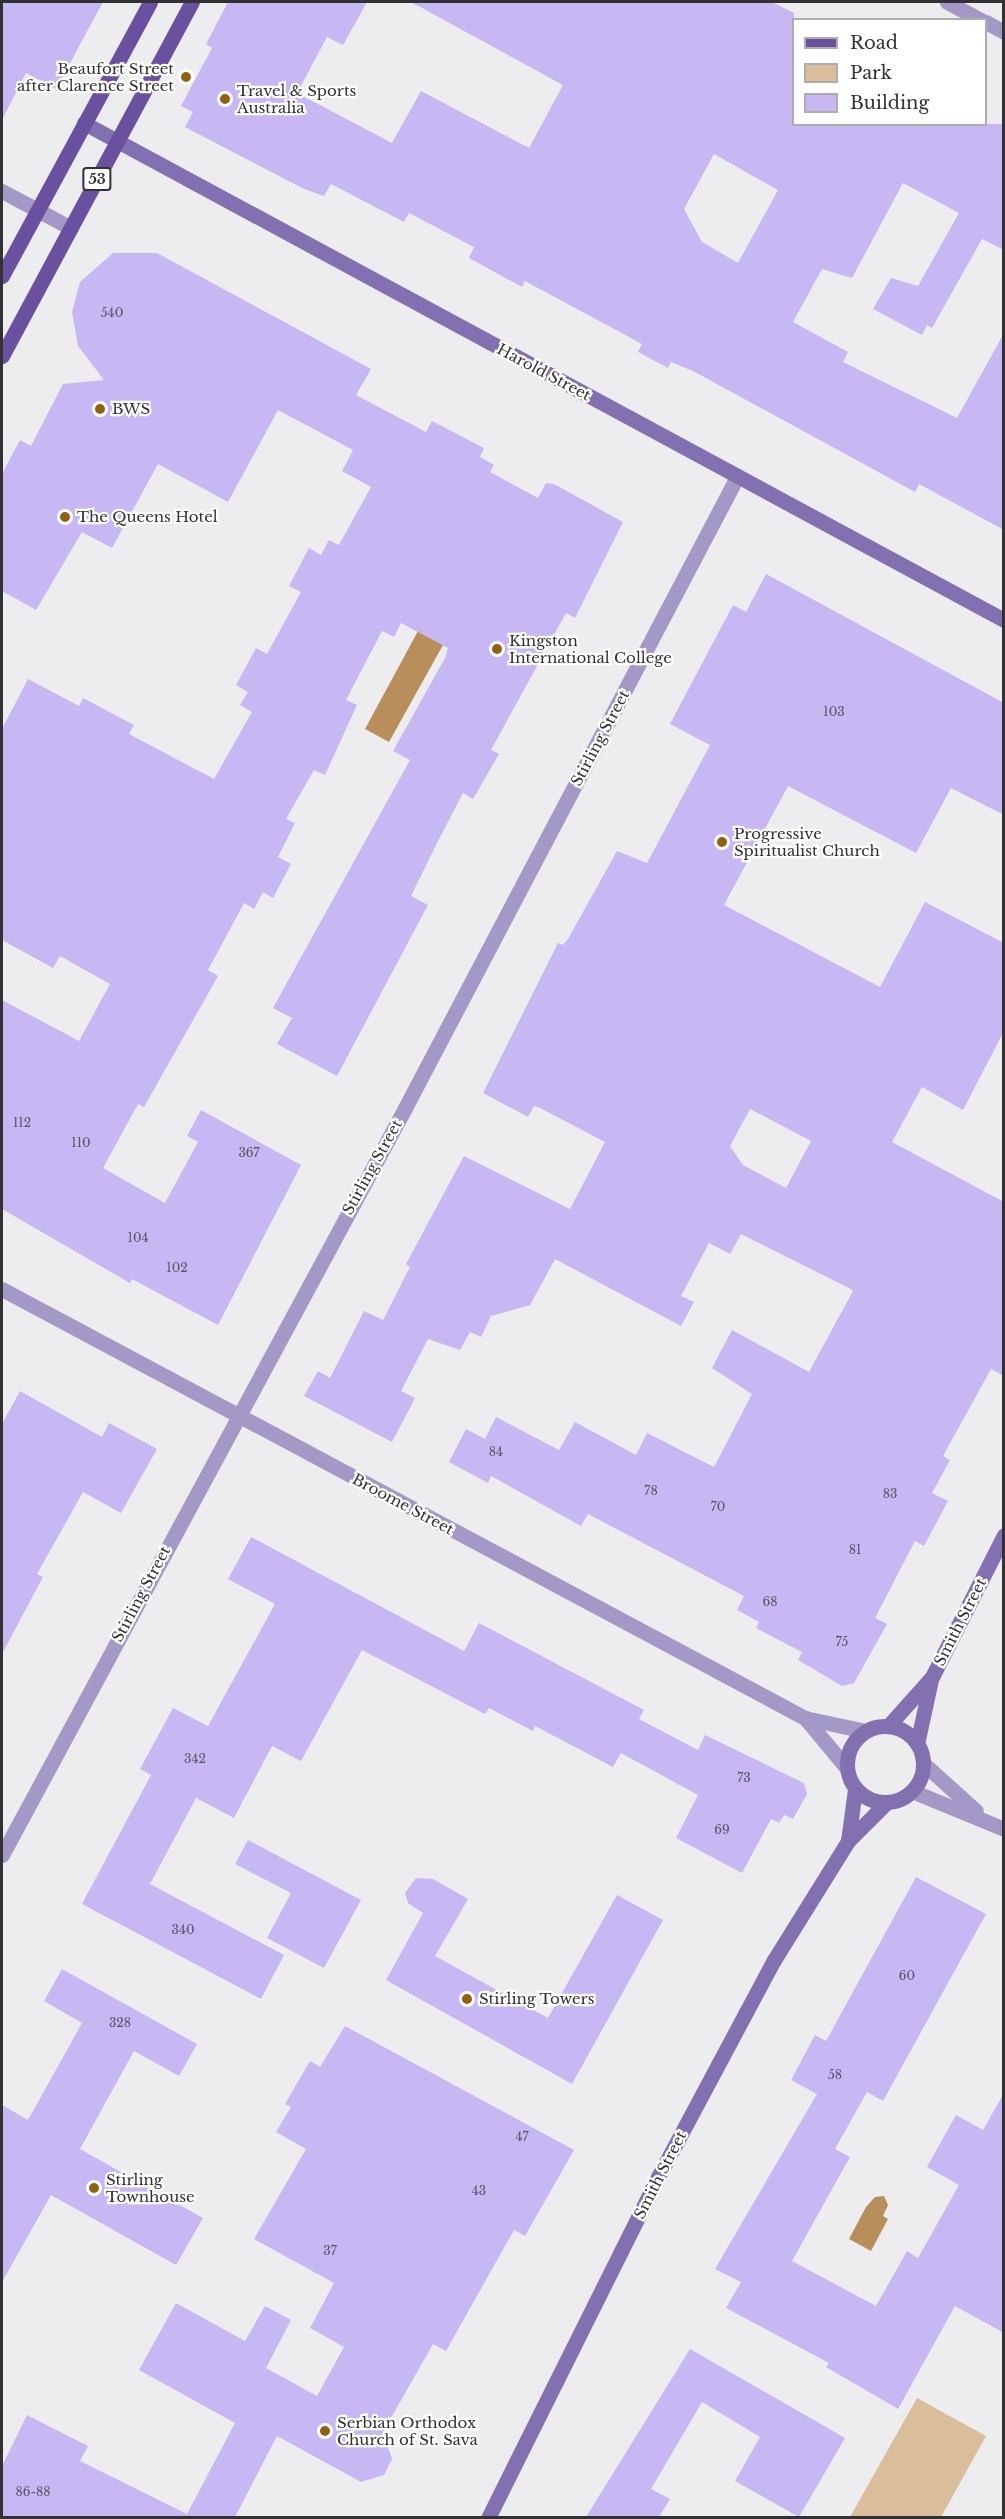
<!DOCTYPE html>
<style>
body{margin:0}
#map{position:relative;width:1005px;height:2519px;overflow:hidden;background:#edecef;font-family:"Libre Baskerville",serif}
div>[style]{position:absolute}
.green>*{inset:0;background:#dabd9b}
.water>*{inset:0;background:#b88f5b}
.building>*{inset:0;background:#c7b8f4}
.street>*{height:15px;margin:-7.5px;padding:0 7.5px;transform-origin:7.5px;border-radius:7.5px;background:#a499c6}
.secondary>*{height:15px;margin:-7.5px;padding:0 7.5px;transform-origin:7.5px;border-radius:7.5px;background:#8270b0}
.secondary>.ring{margin:-7.5px;padding:0;box-sizing:content-box;background:none;border:15px solid #8270b0;border-radius:50%}
.primary>*{height:15px;margin:-7.5px;padding:0 7.5px;transform-origin:7.5px;border-radius:7.5px;background:#6a51a0}
.dots>*{width:16px;height:16px;translate:-50% -50%;box-sizing:border-box;border:3px solid #fff;border-radius:50%}
span{translate:-50% -50%;white-space:nowrap;text-align:center;line-height:1.15;-webkit-text-stroke:4.5px #fff;paint-order:stroke}
.number-label{font-size:12px;color:#575363}
.number-label span{-webkit-text-stroke-width:0}
.shield-label span{padding:2px 4px;background:#fff;border:2px solid;border-radius:4px;-webkit-text-stroke-width:0}
.shield-label{font-size:14px;color:#323133;font-weight:700}
.poi-label{font-size:15px;color:#323133}
.right{translate:-100% -50%;text-align:right}
.left{translate:0 -50%;text-align:left}
.street-label{font-size:15px;color:#323133}
.frame{position:absolute;inset:0;border:3px solid #323133;pointer-events:none}
.legend{position:absolute;left:792px;top:18px;width:195px;height:108px;box-sizing:border-box;background:#fff;border:2px solid #adadad;margin:0;padding:8px 10px;list-style:none;font-size:18px;color:#323133}
.legend li{display:flex;align-items:center;gap:12px;height:30px}
.legend b{width:30px;border:2px solid #adadad}
</style>
<div id="map">
<div class="green">
<div style="clip-path:polygon(917px 2398px,986px 2436px,941px 2517px,850px 2517px)"></div>
</div>
<div class="water">
<div style="clip-path:polygon(418px 631px,443px 645px,389px 742px,365px 729px)"></div>
<div style="clip-path:polygon(884px 2196px,888px 2205px,883px 2216px,888px 2219px,871px 2251px,849px 2239px,866px 2207px,875px 2197px)"></div>
</div>
<div class="building">
<div style="clip-path:polygon(2px 2px,103px 2px,56px 89px,26px 73px,2px 120px)"></div>
<div style="clip-path:polygon(evenodd,228px 2px,367px 2px,343px 45px,327px 37px,297px 93px,392px 143px,421px 91px,529px 148px,563px 85px,411px 2px,772px 2px,794px 13px,794px 124px,1004px 124px,1004px 250px,982px 239px,932px 328px,927px 325px,922px 335px,873px 309px,891px 278px,918px 286px,959px 213px,903px 183px,852px 278px,822px 269px,793px 322px,848px 352px,843px 362px,957px 418px,1004px 333px,1004px 530px,919px 484px,915px 492px,693px 371px,671px 362px,668px 368px,638px 352px,642px 344px,525px 281px,522px 287px,469px 258px,474px 247px,409px 213px,404px 222px,331px 184px,324px 196px,304px 189px,185px 127px,193px 112px,181px 106px,212px 48px,206px 44px,228px 2px,714px 154px,778px 190px,738px 263px,702px 242px,684px 209px,714px 154px)"></div>
<div style="clip-path:polygon(113px 253px,157px 253px,371px 369px,356px 395px,426px 432px,432px 421px,484px 448px,480px 457px,494px 465px,490px 472px,538px 498px,546px 483px,554px 484px,623px 522px,575px 618px,566px 613px,491px 750px,499px 754px,473px 799px,463px 793px,437px 843px,411px 896px,428px 905px,337px 1076px,277px 1044px,292px 1018px,273px 1008px,410px 760px,393px 751px,445px 658px,448px 648px,401px 623px,394px 637px,382px 631px,346px 700px,357px 705px,325px 775px,314px 770px,286px 819px,295px 823px,278px 857px,291px 864px,273px 898px,263px 892px,254px 909px,244px 903px,208px 970px,218px 976px,144px 1107px,138px 1104px,103px 1168px,165px 1203px,198px 1142px,187px 1136px,201px 1110px,301px 1165px,218px 1325px,132px 1279px,130px 1283px,2px 1209px,2px 1000px,79px 1041px,110px 984px,60px 956px,53px 968px,2px 940px,2px 729px,28px 679px,79px 706px,83px 698px,134px 725px,129px 734px,214px 779px,252px 712px,240px 705px,248px 692px,236px 685px,256px 648px,267px 654px,301px 592px,289px 586px,309px 548px,321px 555px,329px 540px,339px 545px,371px 487px,342px 471px,353px 450px,278px 410px,228px 502px,158px 464px,112px 548px,82px 532px,36px 610px,2px 591px,2px 474px,20px 440px,31px 446px,63px 384px,104px 380px,78px 346px,72px 312px,80px 282px)"></div>
<div style="clip-path:polygon(evenodd,766px 574px,1004px 703px,1004px 815px,951px 788px,916px 853px,788px 786px,724px 905px,880px 987px,925px 902px,1004px 943px,1004px 1031px,963px 1110px,922px 1087px,892px 1142px,1004px 1202px,1004px 1376px,991px 1369px,943px 1456px,950px 1460px,932px 1493px,948px 1501px,924px 1546px,915px 1541px,875px 1618px,887px 1624px,854px 1683px,842px 1686px,798px 1660px,802px 1652px,756px 1628px,759px 1622px,737px 1610px,744px 1596px,588px 1514px,581px 1526px,491px 1476px,488px 1483px,449px 1462px,466px 1429px,485px 1439px,496px 1417px,559px 1450px,575px 1422px,636px 1455px,647px 1433px,714px 1467px,752px 1394px,712px 1368px,732px 1330px,809px 1372px,853px 1291px,849px 1288px,741px 1234px,730px 1254px,709px 1243px,681px 1296px,694px 1302px,681px 1326px,555px 1259px,530px 1305px,491px 1316px,481px 1337px,470px 1332px,460px 1350px,428px 1339px,401px 1391px,415px 1398px,392px 1442px,304px 1396px,318px 1371px,330px 1378px,364px 1311px,383px 1320px,410px 1267px,406px 1264px,464px 1156px,570px 1209px,605px 1142px,540px 1108px,534px 1106px,528px 1117px,483px 1093px,558px 943px,563px 945px,568px 939px,617px 851px,647px 863px,710px 745px,670px 724px,733px 605px,746px 612px,766px 574px,750px 1109px,811px 1141px,786px 1188px,743px 1165px,730px 1146px,750px 1109px)"></div>
<div style="clip-path:polygon(20px 1391px,102px 1437px,109px 1423px,157px 1449px,121px 1513px,83px 1492px,37px 1574px,43px 1577px,2px 1654px,2px 1424px)"></div>
<div style="clip-path:polygon(251px 1537px,464px 1651px,479px 1623px,644px 1710px,639px 1719px,698px 1750px,705px 1735px,804px 1783px,807px 1794px,793px 1819px,784px 1815px,779px 1823px,771px 1819px,742px 1873px,676px 1838px,698px 1795px,621px 1753px,613px 1767px,535px 1726px,533px 1731px,489px 1708px,485px 1714px,362px 1650px,301px 1761px,272px 1746px,234px 1818px,196px 1798px,150px 1884px,284px 1955px,261px 1999px,82px 1904px,151px 1775px,140px 1769px,173px 1708px,208px 1726px,275px 1604px,228px 1579px)"></div>
<div style="clip-path:polygon(248px 1840px,361px 1900px,324px 1968px,267px 1938px,291px 1893px,235px 1864px)"></div>
<div style="clip-path:polygon(916px 1877px,986px 1914px,883px 2101px,867px 2092px,835px 2149px,850px 2157px,792px 2261px,876px 2306px,907px 2251px,918px 2258px,959px 2185px,927px 2167px,956px 2115px,983px 2130px,1004px 2093px,1004px 2333px,955px 2306px,898px 2409px,826px 2367px,829px 2363px,726px 2308px,741px 2282px,715px 2269px,817px 2094px,791px 2080px,815px 2035px,826px 2041px)"></div>
<div style="clip-path:polygon(416px 1878px,433px 1879px,468px 1899px,435px 1956px,548px 2018px,617px 1895px,663px 1920px,572px 2084px,386px 1980px,423px 1913px,408px 1903px,405px 1893px)"></div>
<div style="clip-path:polygon(62px 1969px,197px 2044px,179px 2076px,134px 2051px,80px 2149px,203px 2218px,176px 2265px,51px 2195px,2px 2282px,2px 2105px,28px 2120px,82px 2023px,44px 2001px)"></div>
<div style="clip-path:polygon(345px 2026px,574px 2150px,525px 2236px,514px 2230px,446px 2351px,433px 2344px,383px 2432px,392px 2459px,384px 2475px,361px 2482px,277px 2436px,235px 2517px,2px 2517px,2px 2466px,27px 2415px,88px 2446px,80px 2461px,187px 2514px,235px 2423px,139px 2370px,176px 2303px,245px 2341px,265px 2306px,291px 2320px,266px 2368px,317px 2396px,344px 2347px,310px 2328px,334px 2283px,254px 2239px,306px 2149px,276px 2132px,291px 2107px,285px 2104px,310px 2061px,320px 2067px)"></div>
<div style="clip-path:polygon(690px 2349px,845px 2438px,799px 2517px,735px 2481px,760px 2437px,702px 2402px,651px 2489px,670px 2499px,659px 2517px,586px 2517px)"></div>
</div>
<div class="street">
<div style="left:947px;top:2px;width:38px;rotate:28deg"></div>
<div style="left:986px;top:22px;width:21px;rotate:29deg"></div>
<div style="left:2px;top:191px;width:78px;rotate:28.2deg"></div>
<div style="left:2px;top:1289px;width:910px;rotate:28.11deg"></div>
<div style="left:805px;top:1718px;width:61px;rotate:12.2deg"></div>
<div style="left:805px;top:1718px;width:64px;rotate:50.1deg"></div>
<div style="left:924px;top:1764px;width:70px;rotate:42.1deg"></div>
<div style="left:912px;top:1791px;width:100px;rotate:22.4deg"></div>
<div style="left:2px;top:1855px;width:849px;rotate:-61.65deg"></div>
<div style="left:405px;top:1108px;width:713px;rotate:-62.25deg"></div>
</div>
<div class="secondary">
<div style="left:84px;top:123px;width:1046px;rotate:28.38deg"></div>
<div style="left:889px;top:1725px;width:64px;rotate:-48.1deg"></div>
<div style="left:932px;top:1677px;width:159px;rotate:-63.1deg"></div>
<div class="ring" style="left:847px;top:1726px;width:61px;height:61px"></div>
<div style="left:917px;top:1744px;width:66px;rotate:-77.7deg"></div>
<div style="left:848px;top:1841px;width:52px;rotate:-82.3deg"></div>
<div style="left:488px;top:2518px;width:381px;rotate:-63.5deg"></div>
<div style="left:658px;top:2177px;width:246px;rotate:-61.9deg"></div>
<div style="left:774px;top:1960px;width:140px;rotate:-58.1deg"></div>
<div style="left:848px;top:1841px;width:55px;rotate:-45deg"></div>
</div>
<div class="primary">
<div style="left:2px;top:276px;width:311px;rotate:-61.6deg"></div>
<div style="left:2px;top:356px;width:402px;rotate:-61.8deg"></div>
</div>
<div class="dots">
<div style="left:186px;top:77px;background:#926011"></div>
<div style="left:225px;top:99px;background:#926011"></div>
<div style="left:100px;top:409px;background:#926011"></div>
<div style="left:65px;top:517px;background:#926011"></div>
<div style="left:497px;top:649px;background:#926011"></div>
<div style="left:722px;top:842px;background:#926011"></div>
<div style="left:467px;top:1999px;background:#926011"></div>
<div style="left:94px;top:2188px;background:#926011"></div>
<div style="left:325px;top:2431px;background:#926011"></div>
</div>
<div class="number-label">
<span style="left:112px;top:313px">540</span>
<span style="left:834px;top:712px">103</span>
<span style="left:22px;top:1123px">112</span>
<span style="left:81px;top:1143px">110</span>
<span style="left:249px;top:1153px">367</span>
<span style="left:138px;top:1238px">104</span>
<span style="left:177px;top:1268px">102</span>
<span style="left:496px;top:1452px">84</span>
<span style="left:651px;top:1491px">78</span>
<span style="left:890px;top:1494px">83</span>
<span style="left:718px;top:1507px">70</span>
<span style="left:855px;top:1550px">81</span>
<span style="left:770px;top:1602px">68</span>
<span style="left:842px;top:1642px">75</span>
<span style="left:195px;top:1759px">342</span>
<span style="left:744px;top:1778px">73</span>
<span style="left:722px;top:1830px">69</span>
<span style="left:183px;top:1930px">340</span>
<span style="left:907px;top:1976px">60</span>
<span style="left:120px;top:2023px">328</span>
<span style="left:835px;top:2075px">58</span>
<span style="left:522px;top:2137px">47</span>
<span style="left:479px;top:2191px">43</span>
<span style="left:330px;top:2251px">37</span>
<span style="left:33px;top:2492px">86-88</span>
</div>
<div class="shield-label">
<span style="left:97px;top:179px">53</span>
</div>
<div class="poi-label">
<span class="right" style="left:174px;top:77px">Beaufort Street<br>after Clarence Street</span>
<span class="left" style="left:237px;top:99px">Travel &amp; Sports<br>Australia</span>
<span class="left" style="left:112px;top:409px">BWS</span>
<span class="left" style="left:77px;top:517px">The Queens Hotel</span>
<span class="left" style="left:509px;top:649px">Kingston<br>International College</span>
<span class="left" style="left:734px;top:842px">Progressive<br>Spiritualist Church</span>
<span class="left" style="left:479px;top:1999px">Stirling Towers</span>
<span class="left" style="left:106px;top:2188px">Stirling<br>Townhouse</span>
<span class="left" style="left:337px;top:2431px">Serbian Orthodox<br>Church of St. Sava</span>
</div>
<div class="street-label">
<span style="left:544px;top:372px;rotate:28deg">Harold Street</span>
<span style="left:600px;top:738px;rotate:-62deg">Stirling Street</span>
<span style="left:372px;top:1167px;rotate:-61deg">Stirling Street</span>
<span style="left:403px;top:1504px;rotate:28deg">Broome Street</span>
<span style="left:141px;top:1594px;rotate:-62deg">Stirling Street</span>
<span style="left:960px;top:1622px;rotate:-63deg">Smith Street</span>
<span style="left:660px;top:2175px;rotate:-63deg">Smith Street</span>
</div>
<div class="frame"></div>
<ul class="legend">
<li><b style="height:8px;background:#6a51a0"></b>Road</li>
<li><b style="height:16px;background:#dabd9b"></b>Park</li>
<li><b style="height:16px;background:#c7b8f4"></b>Building</li>
</ul>
</div>
